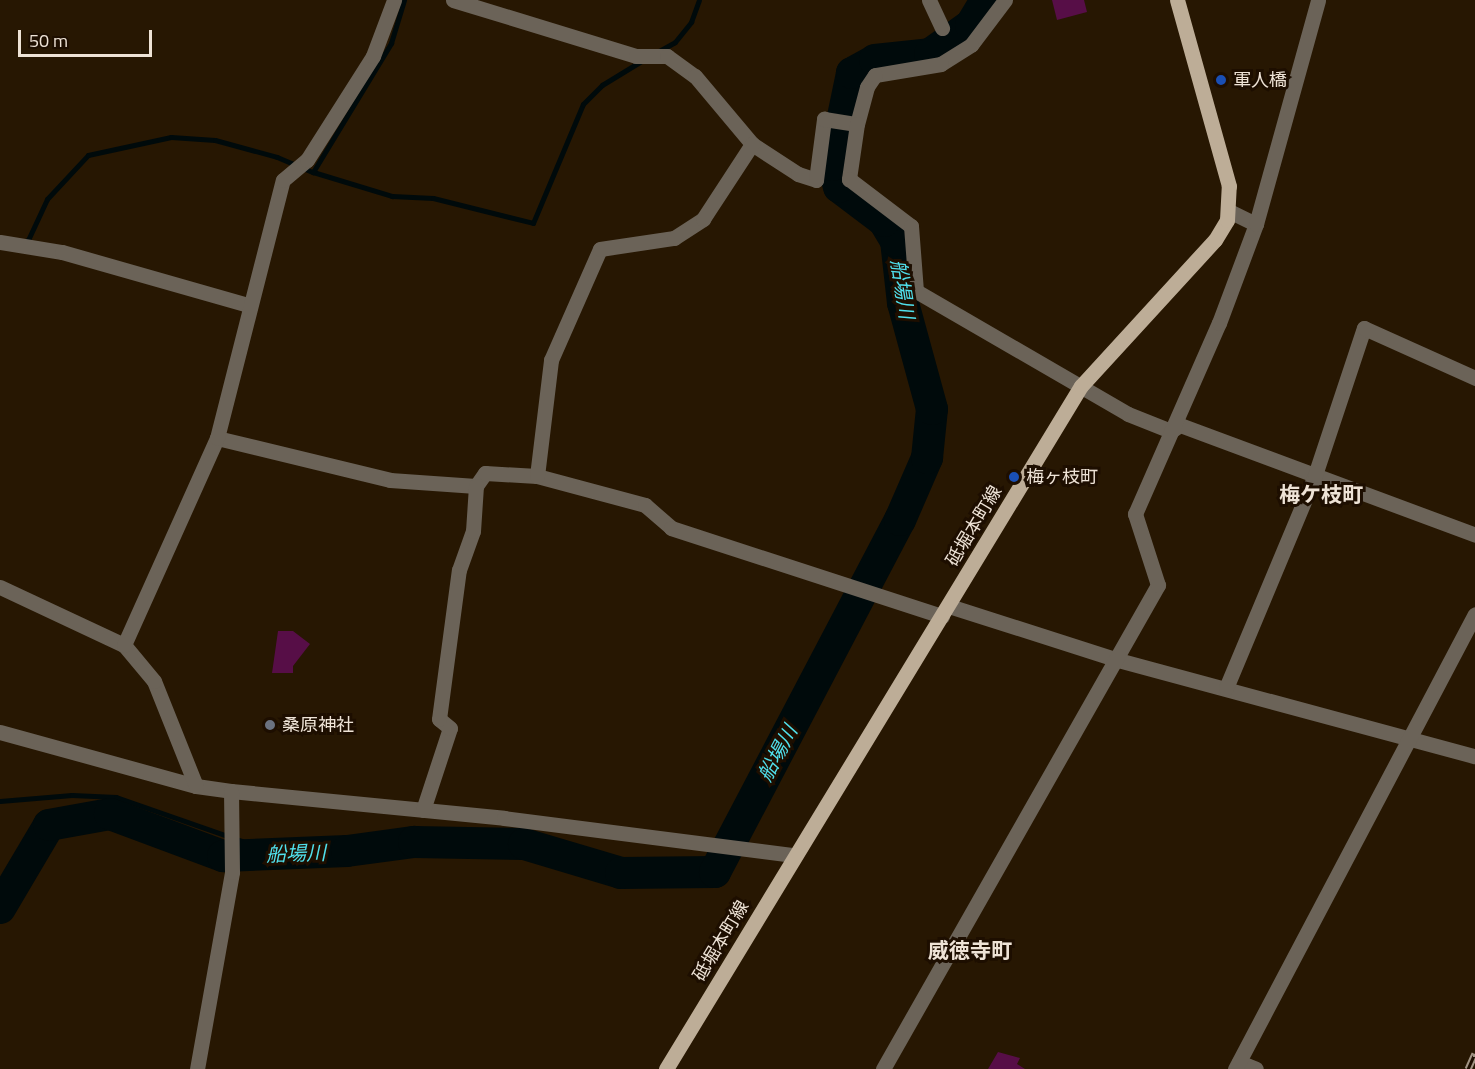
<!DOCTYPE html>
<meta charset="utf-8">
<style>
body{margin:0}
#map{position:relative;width:1475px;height:1069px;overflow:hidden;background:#271702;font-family:"Titillium Web","Noto Sans JP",sans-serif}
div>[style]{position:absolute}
.stream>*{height:5px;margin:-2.5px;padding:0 2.5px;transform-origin:2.5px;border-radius:2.5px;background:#000a0b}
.river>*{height:32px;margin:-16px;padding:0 16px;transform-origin:16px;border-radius:16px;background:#000a0b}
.building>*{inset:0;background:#570e47}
.minor>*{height:15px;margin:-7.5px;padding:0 7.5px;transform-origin:7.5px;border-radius:7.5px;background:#6b6358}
.major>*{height:15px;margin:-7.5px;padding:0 7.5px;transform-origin:7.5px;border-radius:7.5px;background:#bdad97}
.rail>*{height:7px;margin-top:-3.5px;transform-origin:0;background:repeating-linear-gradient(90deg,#1d0e00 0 14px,#a29585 0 28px);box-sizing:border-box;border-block:2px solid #a29585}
.dots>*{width:16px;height:16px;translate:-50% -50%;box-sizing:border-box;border:3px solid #1d0e00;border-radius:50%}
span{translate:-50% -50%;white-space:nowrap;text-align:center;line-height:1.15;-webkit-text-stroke:6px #1d0e00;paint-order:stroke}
.poi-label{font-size:18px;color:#eee3d6}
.left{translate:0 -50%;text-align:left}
.street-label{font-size:18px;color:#eee3d6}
.water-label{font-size:20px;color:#50e0ec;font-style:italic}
.quarter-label{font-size:21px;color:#eee3d6;font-weight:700}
.scale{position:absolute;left:18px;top:30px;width:134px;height:27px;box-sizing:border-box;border:3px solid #eee3d6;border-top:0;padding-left:8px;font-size:18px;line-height:21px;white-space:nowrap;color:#eee3d6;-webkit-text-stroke:4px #1d0e00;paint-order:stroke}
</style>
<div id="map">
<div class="stream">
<div style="left:659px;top:51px;width:18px;rotate:-29deg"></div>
<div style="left:675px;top:42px;width:26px;rotate:-51deg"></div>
<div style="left:691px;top:22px;width:23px;rotate:-70deg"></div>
<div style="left:313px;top:172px;width:83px;rotate:16.9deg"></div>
<div style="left:392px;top:196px;width:41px;rotate:2.8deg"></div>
<div style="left:433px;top:198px;width:103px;rotate:14deg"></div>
<div style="left:533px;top:223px;width:129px;rotate:-67.2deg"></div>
<div style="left:583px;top:104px;width:27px;rotate:-45deg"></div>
<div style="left:602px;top:85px;width:48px;rotate:-31.4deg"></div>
<div style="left:23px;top:242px;width:5px;rotate:-22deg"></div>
<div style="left:28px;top:240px;width:45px;rotate:-65.1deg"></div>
<div style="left:47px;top:199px;width:60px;rotate:-47deg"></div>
<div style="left:88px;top:155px;width:85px;rotate:-12.2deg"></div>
<div style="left:171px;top:137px;width:44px;rotate:3.9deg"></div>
<div style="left:215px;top:140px;width:64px;rotate:15.3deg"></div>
<div style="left:277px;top:157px;width:39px;rotate:23deg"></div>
<div style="left:313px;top:172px;width:151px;rotate:-58.8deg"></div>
<div style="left:391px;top:43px;width:45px;rotate:-73.2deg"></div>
<div style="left:0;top:801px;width:72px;rotate:-4.8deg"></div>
<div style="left:72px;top:795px;width:44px;rotate:2.6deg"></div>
<div style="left:116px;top:797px;width:142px;rotate:19.3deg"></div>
<div style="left:250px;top:844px;width:41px;rotate:-1.4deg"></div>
<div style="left:291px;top:843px;width:57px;rotate:8.1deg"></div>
</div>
<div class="river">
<div style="left:0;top:908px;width:96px;rotate:-59.4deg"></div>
<div style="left:49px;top:825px;width:62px;rotate:-10.2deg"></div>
<div style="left:110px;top:814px;width:121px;rotate:20.4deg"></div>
<div style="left:223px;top:856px;width:124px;rotate:-2.3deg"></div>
<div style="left:347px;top:851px;width:68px;rotate:-7.7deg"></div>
<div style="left:414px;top:842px;width:110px;rotate:1deg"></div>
<div style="left:524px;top:844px;width:101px;rotate:16.6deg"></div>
<div style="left:621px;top:873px;width:94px;rotate:-0.6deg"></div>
<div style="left:715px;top:872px;width:398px;rotate:-62.3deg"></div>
<div style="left:900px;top:520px;width:68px;rotate:-66.5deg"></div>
<div style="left:927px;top:458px;width:49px;rotate:-84.2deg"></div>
<div style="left:932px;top:409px;width:110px;rotate:-105.3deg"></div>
<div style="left:903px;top:303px;width:62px;rotate:-96.4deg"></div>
<div style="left:896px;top:241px;width:23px;rotate:-121deg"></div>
<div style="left:884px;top:221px;width:56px;rotate:-142.9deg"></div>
<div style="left:839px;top:187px;width:23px;rotate:-105deg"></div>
<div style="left:833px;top:165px;width:94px;rotate:-78.3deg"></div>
<div style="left:852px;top:73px;width:26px;rotate:-29deg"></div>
<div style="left:875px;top:60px;width:55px;rotate:-6.2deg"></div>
<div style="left:930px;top:54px;width:50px;rotate:-35.3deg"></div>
<div style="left:971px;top:25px;width:29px;rotate:-59deg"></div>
</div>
<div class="building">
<div style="clip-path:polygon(1052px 0,1084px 0,1087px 12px,1057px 20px)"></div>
<div style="clip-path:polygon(278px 631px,293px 631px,310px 644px,293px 666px,293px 673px,272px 673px)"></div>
<div style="clip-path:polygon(998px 1052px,1020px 1058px,1017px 1064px,1025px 1069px,988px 1069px)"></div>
</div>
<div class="minor">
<div style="left:453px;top:0;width:191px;rotate:17deg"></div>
<div style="left:636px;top:56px;width:31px"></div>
<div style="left:667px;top:56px;width:34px;rotate:36deg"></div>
<div style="left:695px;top:76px;width:89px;rotate:50deg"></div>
<div style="left:752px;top:144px;width:55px;rotate:33.1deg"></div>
<div style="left:798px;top:174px;width:19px;rotate:18deg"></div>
<div style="left:816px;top:180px;width:62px;rotate:-82.5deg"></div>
<div style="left:824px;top:119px;width:33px;rotate:9deg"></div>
<div style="left:929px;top:0;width:31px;rotate:65deg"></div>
<div style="left:1005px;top:0;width:56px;rotate:127.1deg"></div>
<div style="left:971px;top:45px;width:36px;rotate:148deg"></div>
<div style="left:941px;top:64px;width:67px;rotate:170.5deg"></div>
<div style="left:875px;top:75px;width:14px;rotate:124deg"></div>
<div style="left:867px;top:87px;width:38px;rotate:105deg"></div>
<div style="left:857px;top:124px;width:56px;rotate:98.3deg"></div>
<div style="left:849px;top:179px;width:78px;rotate:37.2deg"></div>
<div style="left:911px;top:226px;width:65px;rotate:85.6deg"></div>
<div style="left:916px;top:291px;width:245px;rotate:30.1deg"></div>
<div style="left:1128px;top:414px;width:46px;rotate:21.6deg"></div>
<div style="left:1229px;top:211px;width:30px;rotate:26deg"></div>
<div style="left:0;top:242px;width:63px;rotate:9.2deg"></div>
<div style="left:62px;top:252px;width:193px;rotate:15.9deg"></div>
<div style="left:1171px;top:431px;width:11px;rotate:-34deg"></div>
<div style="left:1180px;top:425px;width:315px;rotate:20.4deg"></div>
<div style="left:217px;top:438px;width:178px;rotate:13.6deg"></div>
<div style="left:390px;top:480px;width:86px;rotate:4deg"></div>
<div style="left:476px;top:486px;width:16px;rotate:-55deg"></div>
<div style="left:485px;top:473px;width:52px;rotate:3.3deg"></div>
<div style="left:537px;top:476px;width:112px;rotate:15deg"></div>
<div style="left:645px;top:505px;width:35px;rotate:41deg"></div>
<div style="left:671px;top:528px;width:285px;rotate:18deg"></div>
<div style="left:537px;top:476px;width:117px;rotate:-83.1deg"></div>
<div style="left:551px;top:360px;width:121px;rotate:-66.2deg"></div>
<div style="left:600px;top:249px;width:75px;rotate:-8.5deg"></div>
<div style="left:674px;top:238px;width:35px;rotate:-33deg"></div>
<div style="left:703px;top:219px;width:90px;rotate:-56.8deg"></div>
<div style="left:0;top:587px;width:137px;rotate:25.1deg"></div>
<div style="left:949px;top:606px;width:177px;rotate:17.7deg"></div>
<div style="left:1118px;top:660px;width:370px;rotate:15.1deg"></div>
<div style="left:1226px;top:688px;width:231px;rotate:-67.3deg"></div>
<div style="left:1315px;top:475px;width:155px;rotate:-71.6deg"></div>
<div style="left:1364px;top:328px;width:122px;rotate:24.2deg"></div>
<div style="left:0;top:732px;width:203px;rotate:15.4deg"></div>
<div style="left:196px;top:786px;width:35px;rotate:8deg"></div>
<div style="left:231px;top:791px;width:274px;rotate:5.6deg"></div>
<div style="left:504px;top:818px;width:292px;rotate:7.3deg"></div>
<div style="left:196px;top:786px;width:113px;rotate:-111.8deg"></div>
<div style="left:154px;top:681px;width:47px;rotate:-129.8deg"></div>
<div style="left:124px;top:645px;width:227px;rotate:-65.8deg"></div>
<div style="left:217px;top:438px;width:266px;rotate:-75.7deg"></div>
<div style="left:283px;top:180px;width:31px;rotate:-40deg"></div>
<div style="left:307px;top:160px;width:123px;rotate:-57.6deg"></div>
<div style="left:373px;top:56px;width:60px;rotate:-69.4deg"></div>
<div style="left:423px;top:810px;width:86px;rotate:-71.8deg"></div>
<div style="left:450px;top:728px;width:14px;rotate:-141deg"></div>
<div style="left:439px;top:719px;width:150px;rotate:-82.4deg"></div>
<div style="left:459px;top:570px;width:41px;rotate:-70.3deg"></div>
<div style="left:473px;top:531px;width:45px;rotate:-86.2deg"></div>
<div style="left:1239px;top:1062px;width:18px;rotate:22deg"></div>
<div style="left:197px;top:1069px;width:200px;rotate:-79.9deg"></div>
<div style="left:232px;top:872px;width:81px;rotate:-90.7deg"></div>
<div style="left:883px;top:1069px;width:557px;rotate:-60.4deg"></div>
<div style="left:1158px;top:585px;width:75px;rotate:-107.9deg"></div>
<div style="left:1135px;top:514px;width:209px;rotate:-66.3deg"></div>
<div style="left:1219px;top:323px;width:106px;rotate:-69.5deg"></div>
<div style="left:1256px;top:224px;width:232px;rotate:-74.5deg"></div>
<div style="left:1235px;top:1069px;width:514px;rotate:-62.19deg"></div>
</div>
<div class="major">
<div style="left:666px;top:1069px;width:799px;rotate:-58.72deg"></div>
<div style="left:1081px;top:386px;width:198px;rotate:-47.5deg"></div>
<div style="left:1215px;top:240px;width:23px;rotate:-59deg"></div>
<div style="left:1227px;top:220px;width:34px;rotate:-87deg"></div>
<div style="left:1229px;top:186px;width:193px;rotate:-105.6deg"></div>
</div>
<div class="rail">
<div style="left:1468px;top:1069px;width:17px;rotate:-66deg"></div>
</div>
<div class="dots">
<div style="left:1221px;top:80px;background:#1a4fb4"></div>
<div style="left:1014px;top:477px;background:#1a4fb4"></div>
<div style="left:270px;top:725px;background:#6b7280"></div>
</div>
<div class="poi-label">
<span class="left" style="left:1233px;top:80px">軍人橋</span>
<span class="left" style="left:1026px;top:477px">梅ヶ枝町</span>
<span class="left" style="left:282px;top:725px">桑原神社</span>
</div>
<div class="street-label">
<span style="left:974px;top:526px;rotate:-59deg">砥堀本町線</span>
<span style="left:721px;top:941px;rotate:-59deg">砥堀本町線</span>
</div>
<div class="water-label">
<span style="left:903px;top:289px;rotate:81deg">船場川</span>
<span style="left:777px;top:753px;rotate:-62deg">船場川</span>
<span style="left:296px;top:853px;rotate:-2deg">船場川</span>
</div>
<div class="quarter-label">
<span style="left:1321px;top:494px">梅ケ枝町</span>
<span style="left:970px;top:950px">威徳寺町</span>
</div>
<div class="scale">50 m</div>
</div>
